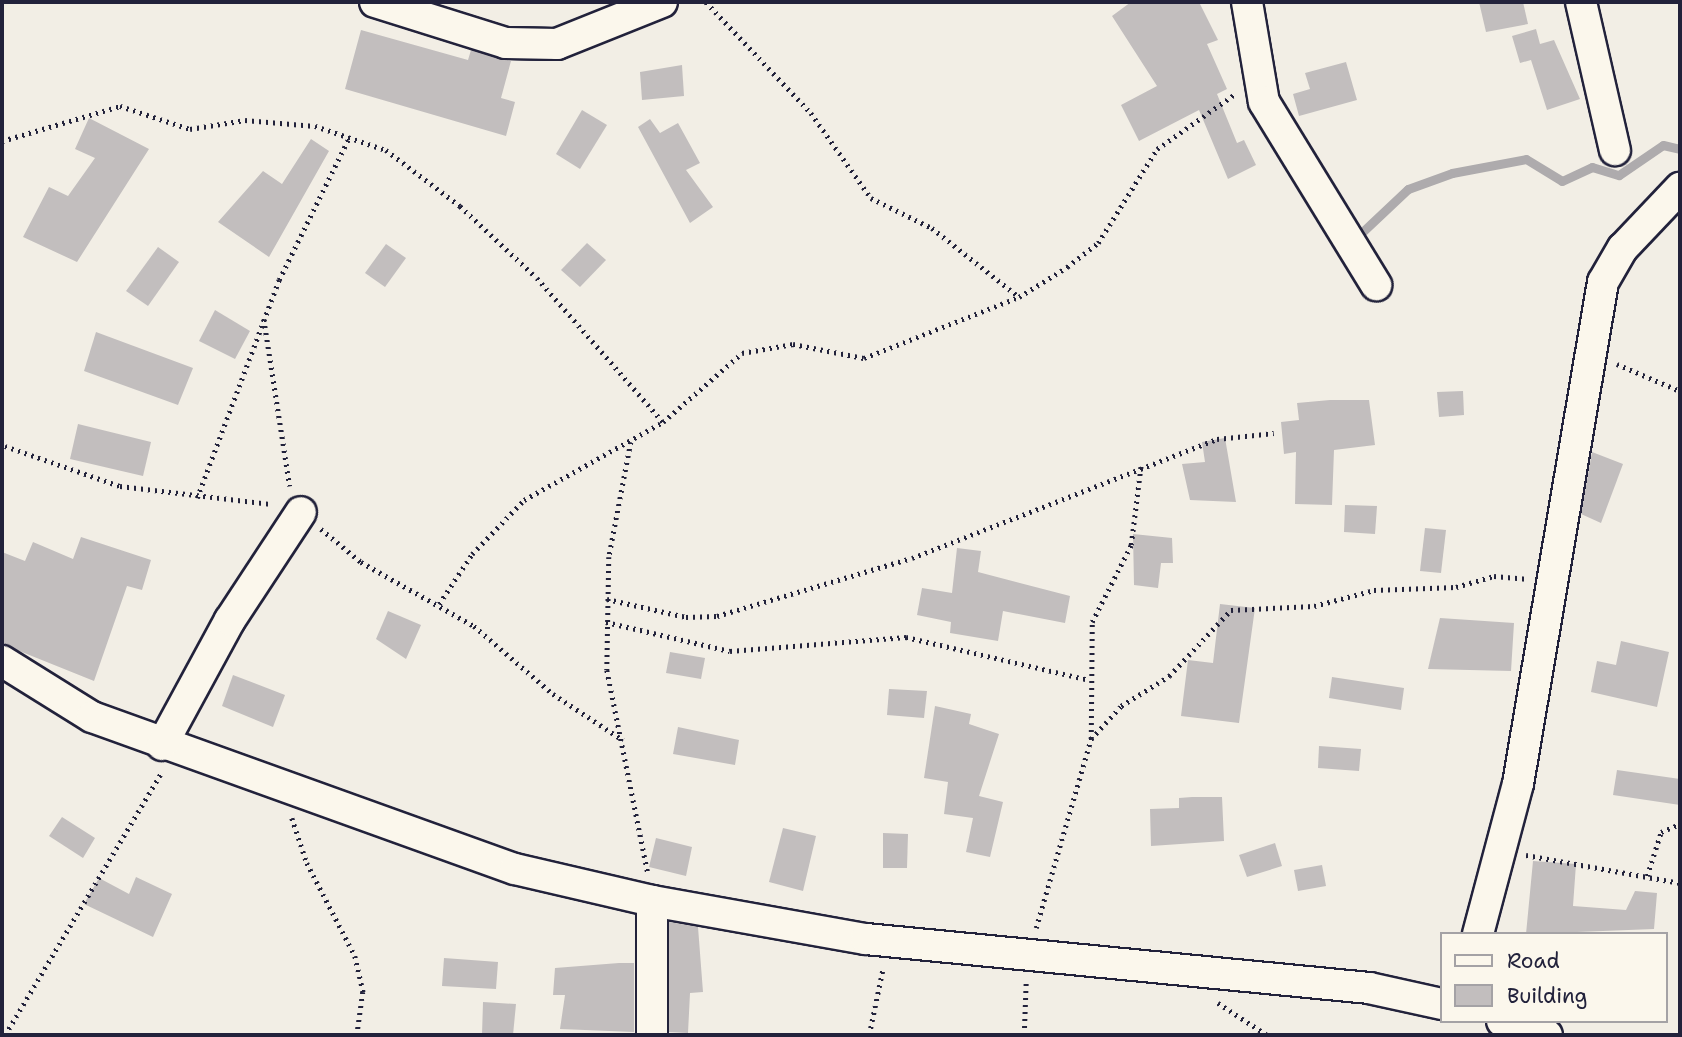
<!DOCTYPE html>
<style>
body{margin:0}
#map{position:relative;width:1682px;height:1037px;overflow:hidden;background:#f2eee5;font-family:"Shantell Sans",sans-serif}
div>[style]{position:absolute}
.stream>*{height:9px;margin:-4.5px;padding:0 4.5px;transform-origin:4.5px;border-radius:4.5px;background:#aeabad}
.building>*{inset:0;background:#c2bebe}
.path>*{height:4.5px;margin-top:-2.25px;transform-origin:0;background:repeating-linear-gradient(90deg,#22223b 0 2px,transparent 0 7px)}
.roads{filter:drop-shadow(2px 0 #22223b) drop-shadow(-2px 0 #22223b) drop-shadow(0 2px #22223b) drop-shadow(0 -2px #22223b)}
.street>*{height:30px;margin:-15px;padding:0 15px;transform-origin:15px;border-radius:15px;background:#fbf7ec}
span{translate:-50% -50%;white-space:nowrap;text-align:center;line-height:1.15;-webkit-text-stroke:7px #fbf7ec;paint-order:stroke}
.frame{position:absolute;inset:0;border:4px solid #22223b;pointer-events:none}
.legend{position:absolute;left:1440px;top:932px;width:228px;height:91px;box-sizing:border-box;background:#fbf7ec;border:2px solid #a4a2a5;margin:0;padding:9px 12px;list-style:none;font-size:21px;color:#22223b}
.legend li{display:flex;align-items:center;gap:14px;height:35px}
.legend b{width:35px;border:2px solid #a4a2a5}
</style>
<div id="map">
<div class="stream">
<div style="left:1357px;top:237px;width:70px;rotate:-43.3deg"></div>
<div style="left:1408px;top:189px;width:47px;rotate:-20deg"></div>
<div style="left:1452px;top:173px;width:75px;rotate:-10.7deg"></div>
<div style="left:1526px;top:159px;width:42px;rotate:31.4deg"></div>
<div style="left:1562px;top:181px;width:33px;rotate:-25deg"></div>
<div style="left:1592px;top:167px;width:28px;rotate:17deg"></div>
<div style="left:1619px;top:175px;width:53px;rotate:-34.3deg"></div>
<div style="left:1663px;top:145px;width:17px;rotate:13deg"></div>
</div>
<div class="building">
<div style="clip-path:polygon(1131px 2px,1199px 2px,1218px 40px,1207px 44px,1227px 89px,1217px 94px,1237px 143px,1244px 140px,1256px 165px,1228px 179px,1199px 110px,1139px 141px,1121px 105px,1157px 86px,1112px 16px)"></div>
<div style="clip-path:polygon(1479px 2px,1523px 2px,1528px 24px,1486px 32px)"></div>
<div style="clip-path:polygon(1536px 29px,1540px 44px,1554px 40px,1580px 99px,1547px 110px,1531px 60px,1520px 63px,1512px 36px)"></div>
<div style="clip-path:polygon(361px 30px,468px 60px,471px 50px,511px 61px,501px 98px,515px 102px,506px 136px,345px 89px)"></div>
<div style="clip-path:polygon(1346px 62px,1357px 100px,1299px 116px,1293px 94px,1310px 89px,1305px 73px)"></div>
<div style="clip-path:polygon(682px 65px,684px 96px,642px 100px,640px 72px)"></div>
<div style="clip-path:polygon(582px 110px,607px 125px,580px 169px,556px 154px)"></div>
<div style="clip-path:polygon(89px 118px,149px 149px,77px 262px,23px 237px,49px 187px,68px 196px,95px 158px,75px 149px)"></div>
<div style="clip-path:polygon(650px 119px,660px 133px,678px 123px,700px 163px,686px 170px,713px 207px,690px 223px,638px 127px)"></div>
<div style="clip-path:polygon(311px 139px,329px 151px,269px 257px,218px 222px,263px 171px,282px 184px)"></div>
<div style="clip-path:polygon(587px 243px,606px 260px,580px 287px,561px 270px)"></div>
<div style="clip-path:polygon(386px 244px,406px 258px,385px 287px,365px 273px)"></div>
<div style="clip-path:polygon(158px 247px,179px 262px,148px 306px,126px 291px)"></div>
<div style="clip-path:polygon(215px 310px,250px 331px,235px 359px,199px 341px)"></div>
<div style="clip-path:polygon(96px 332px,193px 368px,178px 405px,84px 371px)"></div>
<div style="clip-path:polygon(1463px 391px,1464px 415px,1439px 417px,1437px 392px)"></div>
<div style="clip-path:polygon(1330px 400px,1369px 400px,1375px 445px,1334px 450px,1332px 505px,1295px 504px,1296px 452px,1284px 454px,1281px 422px,1299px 420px,1297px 403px)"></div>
<div style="clip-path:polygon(78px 424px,151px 442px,143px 476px,70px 459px)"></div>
<div style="clip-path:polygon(1225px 438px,1236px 502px,1190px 500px,1182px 464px,1205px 462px,1202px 442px)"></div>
<div style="clip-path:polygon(1592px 452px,1623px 464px,1601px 523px,1581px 514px)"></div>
<div style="clip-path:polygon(1345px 505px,1377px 506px,1375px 534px,1344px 532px)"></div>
<div style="clip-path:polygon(1425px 528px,1446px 530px,1441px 573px,1420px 571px)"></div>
<div style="clip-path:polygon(1133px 534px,1172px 538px,1173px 563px,1161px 563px,1158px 588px,1134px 585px)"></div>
<div style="clip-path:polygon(81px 537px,151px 560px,142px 590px,127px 586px,94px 681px,2px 644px,2px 552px,25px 561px,33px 542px,73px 559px)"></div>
<div style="clip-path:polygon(957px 548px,981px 551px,978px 572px,1070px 596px,1065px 623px,1003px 611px,998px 641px,950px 633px,951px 622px,917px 615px,922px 588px,952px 593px)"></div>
<div style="clip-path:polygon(1220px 604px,1255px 608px,1239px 723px,1181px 716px,1188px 660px,1213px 663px)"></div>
<div style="clip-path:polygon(388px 611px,421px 625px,406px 659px,376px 639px)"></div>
<div style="clip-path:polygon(1440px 618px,1514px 623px,1511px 671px,1428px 669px)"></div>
<div style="clip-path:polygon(1621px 641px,1669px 652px,1657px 707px,1591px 692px,1597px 661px,1616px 665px)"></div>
<div style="clip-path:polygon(670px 652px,705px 658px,701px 679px,666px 673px)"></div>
<div style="clip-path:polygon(233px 675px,285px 695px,273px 727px,222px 706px)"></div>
<div style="clip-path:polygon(1332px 677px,1404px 688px,1401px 710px,1329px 698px)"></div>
<div style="clip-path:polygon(889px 689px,927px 691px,924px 718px,887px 715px)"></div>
<div style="clip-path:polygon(935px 706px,971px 714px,969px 724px,999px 734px,979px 796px,1003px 802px,990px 857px,966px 852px,973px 818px,944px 814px,948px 782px,924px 778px)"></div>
<div style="clip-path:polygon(678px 727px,739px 740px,735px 765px,673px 754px)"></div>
<div style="clip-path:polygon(1319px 746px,1361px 749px,1359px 771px,1318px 768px)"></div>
<div style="clip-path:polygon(1617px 770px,1680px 779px,1680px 805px,1613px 795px)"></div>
<div style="clip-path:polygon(1192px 797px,1222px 797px,1224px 841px,1151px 846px,1150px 809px,1179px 808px,1179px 798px)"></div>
<div style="clip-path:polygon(62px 817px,95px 838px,83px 858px,49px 836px)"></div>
<div style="clip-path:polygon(783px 828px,816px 836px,803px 891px,769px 882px)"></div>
<div style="clip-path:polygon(883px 833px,908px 834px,907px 868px,883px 868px)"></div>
<div style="clip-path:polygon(656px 838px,692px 847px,686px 876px,649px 867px)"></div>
<div style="clip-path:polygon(1275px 843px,1282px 866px,1247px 877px,1239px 855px)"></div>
<div style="clip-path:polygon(1533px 861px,1576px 864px,1573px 906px,1626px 910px,1635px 891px,1657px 893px,1654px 929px,1526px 934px)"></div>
<div style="clip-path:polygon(1322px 865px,1326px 886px,1298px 891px,1294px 870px)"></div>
<div style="clip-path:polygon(136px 877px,172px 894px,153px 937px,84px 904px,99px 878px,129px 894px)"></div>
<div style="clip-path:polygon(669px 922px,698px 927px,703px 992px,690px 993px,688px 1033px,669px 1032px)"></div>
<div style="clip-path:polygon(444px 958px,498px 962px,496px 989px,442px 986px)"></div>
<div style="clip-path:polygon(619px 963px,634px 963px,634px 1032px,560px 1029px,565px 995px,553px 995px,555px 968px)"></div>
<div style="clip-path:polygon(483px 1002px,516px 1004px,513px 1035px,482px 1035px)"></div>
</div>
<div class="path">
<div style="left:706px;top:2px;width:153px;rotate:46.6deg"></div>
<div style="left:811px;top:113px;width:104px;rotate:54.8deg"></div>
<div style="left:871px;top:198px;width:68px;rotate:26.2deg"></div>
<div style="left:932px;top:228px;width:111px;rotate:38.4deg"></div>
<div style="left:2px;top:141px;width:123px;rotate:-16.5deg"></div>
<div style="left:120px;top:106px;width:74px;rotate:18.2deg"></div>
<div style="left:190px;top:129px;width:56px;rotate:-9.3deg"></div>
<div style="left:245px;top:120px;width:70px;rotate:4.9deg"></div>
<div style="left:315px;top:126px;width:75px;rotate:18.7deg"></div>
<div style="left:386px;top:150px;width:93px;rotate:37.1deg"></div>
<div style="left:460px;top:206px;width:105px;rotate:43.1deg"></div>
<div style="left:537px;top:278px;width:191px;rotate:48.8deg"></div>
<div style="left:264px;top:319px;width:169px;rotate:81.2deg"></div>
<div style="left:1617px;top:364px;width:69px;rotate:23.2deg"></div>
<div style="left:631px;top:442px;width:117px;rotate:100.8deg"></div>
<div style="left:609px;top:557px;width:113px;rotate:91deg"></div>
<div style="left:607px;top:670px;width:207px;rotate:78.6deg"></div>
<div style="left:5px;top:446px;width:122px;rotate:19.2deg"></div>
<div style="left:120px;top:486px;width:153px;rotate:6.8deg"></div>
<div style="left:197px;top:498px;width:233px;rotate:-69.4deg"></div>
<div style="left:279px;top:280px;width:158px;rotate:-63.8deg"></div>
<div style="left:321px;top:529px;width:52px;rotate:39.5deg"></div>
<div style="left:361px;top:562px;width:130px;rotate:29.5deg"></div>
<div style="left:474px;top:626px;width:104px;rotate:40.7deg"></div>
<div style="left:553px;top:694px;width:84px;rotate:33.3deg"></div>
<div style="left:607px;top:599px;width:81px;rotate:12.8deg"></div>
<div style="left:686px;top:617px;width:31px;rotate:-2deg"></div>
<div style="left:717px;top:616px;width:203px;rotate:-16.6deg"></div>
<div style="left:912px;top:558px;width:327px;rotate:-21.3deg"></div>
<div style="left:1217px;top:439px;width:57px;rotate:-6deg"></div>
<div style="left:439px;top:604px;width:60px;rotate:-56.6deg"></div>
<div style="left:472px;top:554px;width:75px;rotate:-46.1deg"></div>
<div style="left:524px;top:500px;width:159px;rotate:-29.3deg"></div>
<div style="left:663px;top:422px;width:105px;rotate:-41.1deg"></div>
<div style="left:742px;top:353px;width:52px;rotate:-10deg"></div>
<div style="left:793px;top:344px;width:72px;rotate:11.2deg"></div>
<div style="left:864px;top:358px;width:167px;rotate:-21.5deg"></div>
<div style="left:1019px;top:297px;width:57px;rotate:-32deg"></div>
<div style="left:1067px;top:267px;width:39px;rotate:-38deg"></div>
<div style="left:1098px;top:243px;width:111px;rotate:-57.9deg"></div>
<div style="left:1157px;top:149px;width:95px;rotate:-35.2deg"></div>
<div style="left:606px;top:622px;width:127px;rotate:13.2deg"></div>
<div style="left:730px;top:651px;width:177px;rotate:-4.5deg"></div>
<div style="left:906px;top:637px;width:188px;rotate:13.2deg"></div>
<div style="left:1091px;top:739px;width:45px;rotate:-47.7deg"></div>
<div style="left:1121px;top:706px;width:57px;rotate:-32deg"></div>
<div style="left:1169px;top:676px;width:91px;rotate:-46.8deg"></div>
<div style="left:1231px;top:610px;width:83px;rotate:-2.8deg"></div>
<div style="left:1314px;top:606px;width:62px;rotate:-14.9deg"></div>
<div style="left:1374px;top:590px;width:82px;rotate:-2.1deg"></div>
<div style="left:1456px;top:587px;width:40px;rotate:-16deg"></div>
<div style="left:1494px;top:576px;width:32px;rotate:5deg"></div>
<div style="left:292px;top:818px;width:47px;rotate:71.6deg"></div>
<div style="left:307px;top:863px;width:105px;rotate:62.7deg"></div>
<div style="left:355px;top:956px;width:37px;rotate:77deg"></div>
<div style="left:363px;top:992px;width:43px;rotate:97.9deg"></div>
<div style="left:1526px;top:855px;width:157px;rotate:10.3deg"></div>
<div style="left:1647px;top:876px;width:46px;rotate:-72.3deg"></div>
<div style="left:1661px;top:832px;width:21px;rotate:-23deg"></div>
<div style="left:1036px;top:928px;width:197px;rotate:-73.8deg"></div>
<div style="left:1091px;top:739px;width:117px;rotate:-89.5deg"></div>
<div style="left:1092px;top:622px;width:86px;rotate:-63.1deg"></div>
<div style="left:1131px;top:545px;width:81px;rotate:-82.9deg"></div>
<div style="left:1218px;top:1003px;width:59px;rotate:33.1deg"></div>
<div style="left:5px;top:1035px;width:306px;rotate:-59.2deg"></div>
<div style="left:869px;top:1035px;width:68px;rotate:-78.2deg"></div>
<div style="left:1024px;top:1035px;width:54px;rotate:-87.9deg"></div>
</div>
<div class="roads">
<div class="street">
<div style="left:375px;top:2px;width:137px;rotate:17.4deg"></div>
<div style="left:506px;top:43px;width:51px;rotate:1.1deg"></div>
<div style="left:557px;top:44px;width:113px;rotate:-21.8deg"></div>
<div style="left:1247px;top:2px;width:101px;rotate:80.4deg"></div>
<div style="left:1264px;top:102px;width:215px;rotate:58.5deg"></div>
<div style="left:1581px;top:2px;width:152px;rotate:77.1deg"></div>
<div style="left:2px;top:661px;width:106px;rotate:31.9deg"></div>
<div style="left:92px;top:717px;width:449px;rotate:19.8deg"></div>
<div style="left:515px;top:869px;width:141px;rotate:13.1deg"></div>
<div style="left:652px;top:901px;width:217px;rotate:10.1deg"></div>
<div style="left:866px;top:939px;width:505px;rotate:5.56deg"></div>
<div style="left:1369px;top:988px;width:75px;rotate:12.4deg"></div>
<div style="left:162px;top:745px;width:142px;rotate:-61.5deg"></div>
<div style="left:230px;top:620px;width:129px;rotate:-56.7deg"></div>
<div style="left:1478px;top:934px;width:155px;rotate:-75.1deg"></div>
<div style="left:1518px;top:784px;width:509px;rotate:-80.39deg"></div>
<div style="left:1603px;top:282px;width:39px;rotate:-60deg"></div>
<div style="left:1623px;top:248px;width:83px;rotate:-46.5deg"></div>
<div style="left:1502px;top:1021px;width:47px;rotate:17.3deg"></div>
<div style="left:652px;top:1035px;width:134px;rotate:-90deg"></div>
</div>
</div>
<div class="frame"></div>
<ul class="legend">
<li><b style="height:9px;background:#fbf7ec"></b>Road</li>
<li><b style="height:19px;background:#c2bebe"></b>Building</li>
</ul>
</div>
